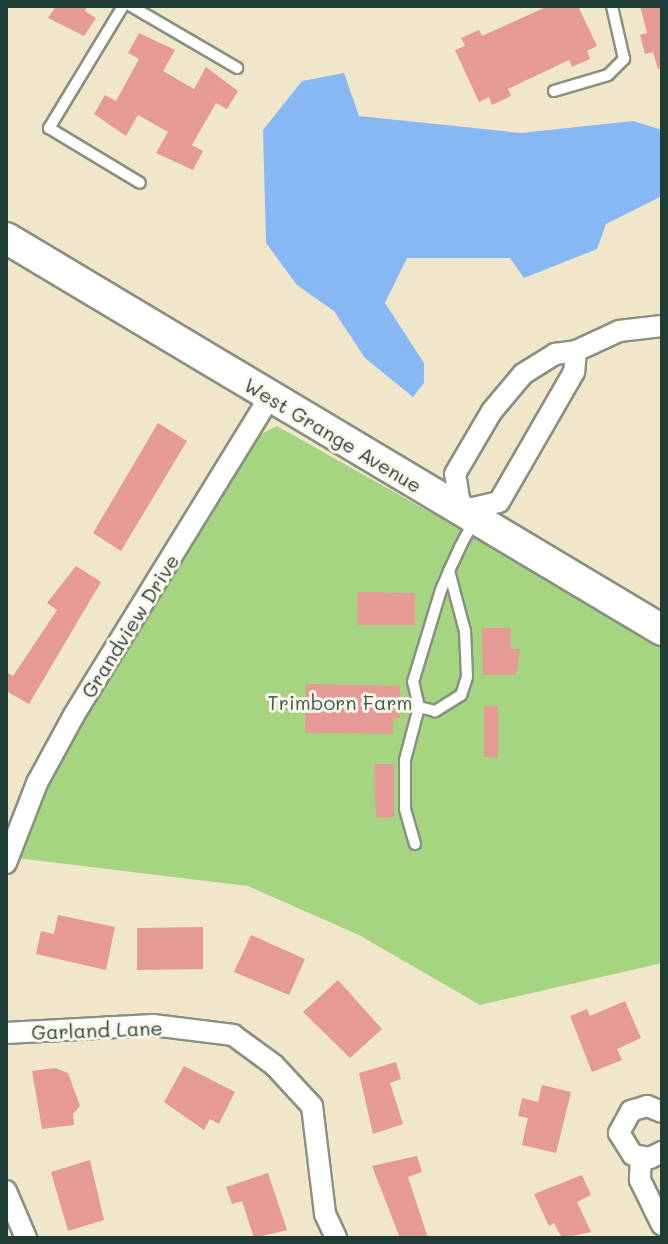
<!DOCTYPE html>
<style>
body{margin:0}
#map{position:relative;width:668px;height:1244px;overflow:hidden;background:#f0e7cb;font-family:Mali,sans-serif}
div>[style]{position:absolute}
.green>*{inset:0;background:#a6d582}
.water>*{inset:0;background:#88b8f4}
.building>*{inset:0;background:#e69a95}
.roads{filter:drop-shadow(2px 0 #889280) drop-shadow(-2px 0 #889280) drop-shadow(0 2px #889280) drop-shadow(0 -2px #889280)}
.lane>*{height:10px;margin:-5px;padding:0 5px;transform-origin:5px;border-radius:5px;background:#fff}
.street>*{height:20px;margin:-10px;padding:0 10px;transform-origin:10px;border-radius:10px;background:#fff}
.secondary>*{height:30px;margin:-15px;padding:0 15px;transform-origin:15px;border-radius:15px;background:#fff}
span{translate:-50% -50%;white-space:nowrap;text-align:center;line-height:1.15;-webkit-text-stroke:6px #fbf7ec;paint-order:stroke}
.street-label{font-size:20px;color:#1f3d34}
.park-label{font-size:20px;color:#3a5b44}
.frame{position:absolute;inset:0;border:8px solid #1f3d34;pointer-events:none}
</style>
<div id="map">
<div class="green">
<div style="clip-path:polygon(277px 426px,662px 643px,662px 963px,480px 1005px,359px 935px,248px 886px,16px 858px,48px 780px,91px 706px,257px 436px)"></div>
</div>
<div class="water">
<div style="clip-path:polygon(344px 73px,359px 116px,521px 133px,633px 121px,662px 130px,662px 196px,606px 224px,597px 249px,524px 278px,510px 258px,407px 258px,385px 303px,424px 363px,424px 383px,413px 397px,365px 358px,334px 311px,297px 285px,266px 243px,263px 130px,302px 81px)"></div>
</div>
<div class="building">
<div style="clip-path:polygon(56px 6px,88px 6px,85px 11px,96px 18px,84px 36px,48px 18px)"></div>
<div style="clip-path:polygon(548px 6px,578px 6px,597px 46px,587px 51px,590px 59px,572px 67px,569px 60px,508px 89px,511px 96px,492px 105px,489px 97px,479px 102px,455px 50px,465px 46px,461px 38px,479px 30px,482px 36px)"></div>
<div style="clip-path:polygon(640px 6px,662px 6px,662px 68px,658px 69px,653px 52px,645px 54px,640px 35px,647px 33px)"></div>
<div style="clip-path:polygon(139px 33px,175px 50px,163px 71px,194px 89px,206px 67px,238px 91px,227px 109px,216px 103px,192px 145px,203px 151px,193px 170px,156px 153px,168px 132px,138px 115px,126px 136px,94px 114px,105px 95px,116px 101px,139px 59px,128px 53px)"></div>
<div style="clip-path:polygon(158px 423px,187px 441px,121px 551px,93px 533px)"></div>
<div style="clip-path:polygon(76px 566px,101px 582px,29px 704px,6px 691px,6px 672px,13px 676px,57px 610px,47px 603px)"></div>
<div style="clip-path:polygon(358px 592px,415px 593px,415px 625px,357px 625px)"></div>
<div style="clip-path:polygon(482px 628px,511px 628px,511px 649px,520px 649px,516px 675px,483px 675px)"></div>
<div style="clip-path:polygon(306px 684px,400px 686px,400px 718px,393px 718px,393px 734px,305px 733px)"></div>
<div style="clip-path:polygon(484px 706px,498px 706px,498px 757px,484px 757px)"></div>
<div style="clip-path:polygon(374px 764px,394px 764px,394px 817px,376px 818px)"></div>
<div style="clip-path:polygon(58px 915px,115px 927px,106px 970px,36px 954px,41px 931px,54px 934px)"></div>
<div style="clip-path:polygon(203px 927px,203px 969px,137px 970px,137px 928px)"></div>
<div style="clip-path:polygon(251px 935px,305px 959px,289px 995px,234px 972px)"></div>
<div style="clip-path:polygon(338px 980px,382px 1029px,350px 1058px,303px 1012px)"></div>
<div style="clip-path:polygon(625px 1001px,641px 1038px,617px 1049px,622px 1060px,592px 1072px,570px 1016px,587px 1009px,590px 1016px)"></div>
<div style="clip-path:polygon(396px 1062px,401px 1079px,390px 1083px,403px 1124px,373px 1134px,359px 1073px)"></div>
<div style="clip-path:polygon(184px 1066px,235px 1092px,219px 1124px,210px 1119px,204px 1130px,164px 1102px)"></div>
<div style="clip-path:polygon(55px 1068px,68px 1073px,80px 1106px,73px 1114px,74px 1125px,42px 1129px,32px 1071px)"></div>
<div style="clip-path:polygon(542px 1085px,571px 1092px,556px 1153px,522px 1145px,528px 1118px,518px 1116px,522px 1098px,538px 1102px)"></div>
<div style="clip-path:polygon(417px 1156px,422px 1172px,408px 1177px,428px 1238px,400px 1238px,372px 1166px)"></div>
<div style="clip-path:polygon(90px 1160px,104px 1220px,68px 1231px,51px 1172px)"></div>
<div style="clip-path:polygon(268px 1173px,287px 1230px,254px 1238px,242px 1201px,232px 1204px,226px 1187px)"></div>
<div style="clip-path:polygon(582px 1175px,591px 1195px,577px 1202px,591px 1232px,562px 1238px,554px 1223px,549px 1226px,534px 1194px)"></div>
</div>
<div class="roads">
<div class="lane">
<div style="left:123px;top:6px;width:143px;rotate:121.2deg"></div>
<div style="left:49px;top:128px;width:106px;rotate:31.1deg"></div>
<div style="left:131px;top:6px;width:123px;rotate:30.3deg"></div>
<div style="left:554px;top:91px;width:56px;rotate:-16.5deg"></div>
<div style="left:608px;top:75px;width:23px;rotate:-45deg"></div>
<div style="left:624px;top:59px;width:54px;rotate:-102.8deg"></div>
<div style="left:449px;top:571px;width:62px;rotate:75.1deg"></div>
<div style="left:465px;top:631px;width:46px;rotate:87.5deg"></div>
<div style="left:467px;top:677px;width:19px;rotate:108deg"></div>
<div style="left:461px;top:695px;width:31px;rotate:148deg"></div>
<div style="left:435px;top:711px;width:16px;rotate:-166deg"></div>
<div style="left:419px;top:707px;width:26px;rotate:-103deg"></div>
<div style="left:413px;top:682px;width:96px;rotate:-73.1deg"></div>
<div style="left:441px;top:590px;width:21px;rotate:-67deg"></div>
<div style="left:449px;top:571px;width:26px;rotate:-65deg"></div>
<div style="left:460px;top:547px;width:30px;rotate:-62deg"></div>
<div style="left:415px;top:844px;width:37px;rotate:-106deg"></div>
<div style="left:405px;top:808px;width:48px;rotate:-90deg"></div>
<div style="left:405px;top:760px;width:55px;rotate:-75.2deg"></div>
</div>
<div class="street">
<div style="left:576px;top:351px;width:21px;rotate:95deg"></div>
<div style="left:574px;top:372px;width:150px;rotate:120deg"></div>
<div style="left:499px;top:502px;width:39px;rotate:167deg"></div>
<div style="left:461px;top:511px;width:37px;rotate:-99deg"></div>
<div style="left:455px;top:474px;width:73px;rotate:-59.6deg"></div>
<div style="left:492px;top:411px;width:48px;rotate:-50deg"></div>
<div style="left:523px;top:374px;width:38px;rotate:-32deg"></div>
<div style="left:555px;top:354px;width:21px;rotate:-8deg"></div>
<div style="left:576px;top:351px;width:47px;rotate:-24.9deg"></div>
<div style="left:619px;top:331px;width:43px;rotate:-6.6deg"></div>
<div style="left:6px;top:863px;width:86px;rotate:-68.8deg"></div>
<div style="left:37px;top:783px;width:77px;rotate:-61.4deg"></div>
<div style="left:74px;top:715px;width:372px;rotate:-58.4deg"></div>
<div style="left:6px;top:1033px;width:147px;rotate:-3.1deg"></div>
<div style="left:153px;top:1025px;width:81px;rotate:7.1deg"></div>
<div style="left:233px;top:1035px;width:51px;rotate:36.2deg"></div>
<div style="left:274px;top:1065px;width:56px;rotate:47.2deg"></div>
<div style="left:312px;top:1106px;width:109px;rotate:83.1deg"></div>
<div style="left:325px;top:1214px;width:26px;rotate:65deg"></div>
<div style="left:662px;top:1112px;width:16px;rotate:-158deg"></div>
<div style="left:647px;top:1106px;width:17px;rotate:163deg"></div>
<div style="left:631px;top:1111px;width:25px;rotate:119deg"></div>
<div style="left:619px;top:1133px;width:26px;rotate:58deg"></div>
<div style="left:633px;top:1155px;width:17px;rotate:10deg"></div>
<div style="left:650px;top:1158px;width:13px;rotate:-27deg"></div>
<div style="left:641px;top:1158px;width:22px;rotate:93deg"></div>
<div style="left:640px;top:1180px;width:50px;rotate:63.9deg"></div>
<div style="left:6px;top:1191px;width:51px;rotate:66.9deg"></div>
</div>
<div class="secondary">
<div style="left:6px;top:238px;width:764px;rotate:30.86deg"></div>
</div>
</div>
<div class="street-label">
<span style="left:333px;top:435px;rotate:31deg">West Grange Avenue</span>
<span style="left:130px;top:626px;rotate:-58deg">Grandview Drive</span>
<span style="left:97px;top:1030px;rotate:-2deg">Garland Lane</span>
</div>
<div class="park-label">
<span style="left:340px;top:702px">Trimborn Farm</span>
</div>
<div class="frame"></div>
</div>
